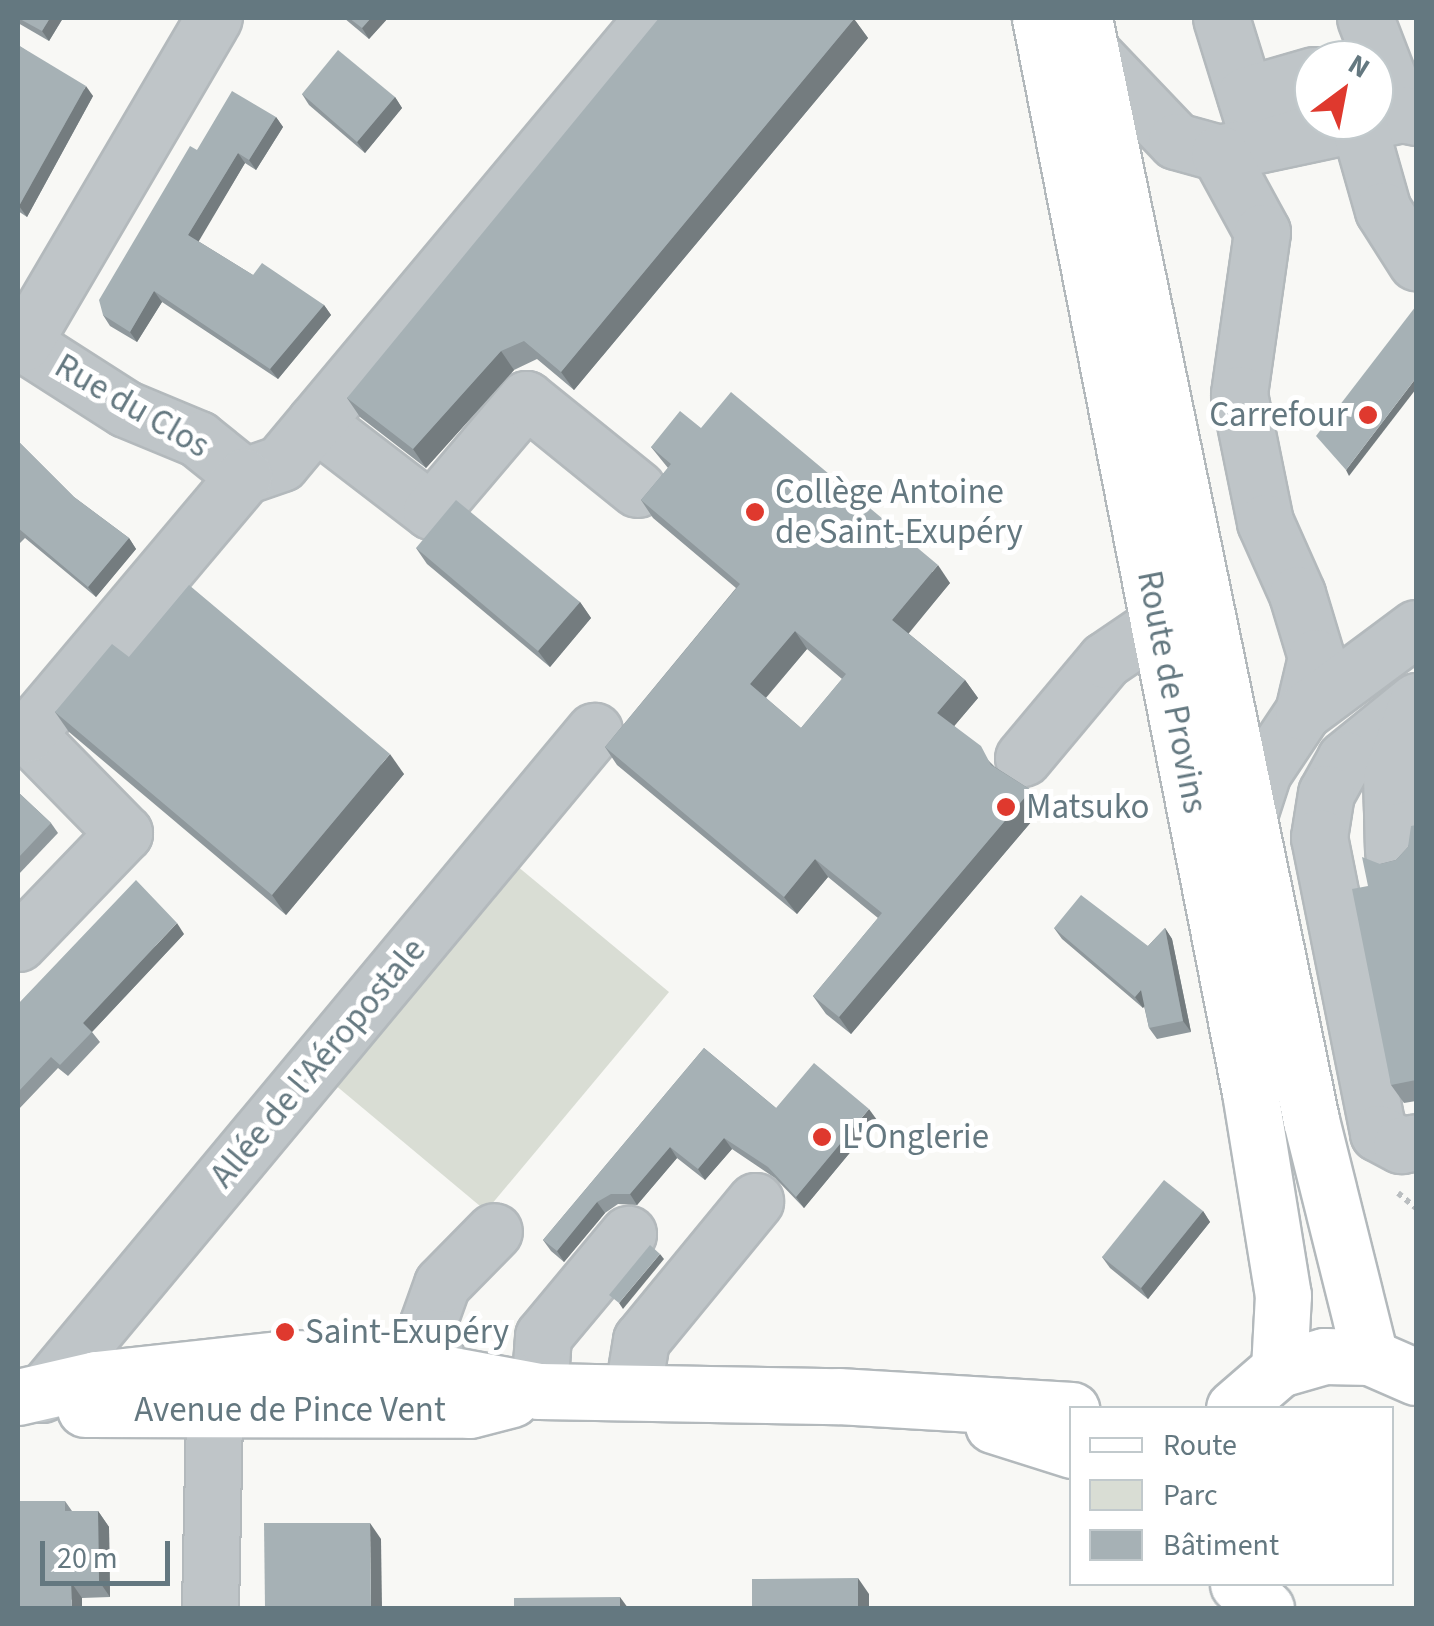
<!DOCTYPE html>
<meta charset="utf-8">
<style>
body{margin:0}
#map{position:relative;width:1434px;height:1626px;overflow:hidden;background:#f8f8f5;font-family:"Source Sans 3",sans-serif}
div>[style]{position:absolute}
.green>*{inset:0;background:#d9ddd4}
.path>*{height:6px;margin-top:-3px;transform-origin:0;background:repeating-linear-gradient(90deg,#babec0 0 5px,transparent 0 10px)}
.roads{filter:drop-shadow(2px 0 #b3b9bc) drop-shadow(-2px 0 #b3b9bc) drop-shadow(0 2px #b3b9bc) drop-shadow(0 -2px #b3b9bc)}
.minor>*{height:55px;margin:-27.5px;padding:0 27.5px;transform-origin:27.5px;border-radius:27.5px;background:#bfc5c8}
.major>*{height:55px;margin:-27.5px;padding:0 27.5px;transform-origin:27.5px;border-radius:27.5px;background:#fff}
.wall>*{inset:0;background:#8f989c}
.shaded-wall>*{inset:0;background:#747c7f}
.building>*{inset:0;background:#a6b1b5}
.dots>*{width:28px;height:28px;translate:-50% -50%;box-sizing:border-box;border:5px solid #fff;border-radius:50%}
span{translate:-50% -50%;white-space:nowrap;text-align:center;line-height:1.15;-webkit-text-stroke:10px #fff;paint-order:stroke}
.street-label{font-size:35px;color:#647880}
.poi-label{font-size:35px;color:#647880}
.right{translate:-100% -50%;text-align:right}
.left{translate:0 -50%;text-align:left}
.frame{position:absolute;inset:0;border:20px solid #647880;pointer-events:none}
.legend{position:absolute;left:1069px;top:1406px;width:325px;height:180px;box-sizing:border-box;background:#fff;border:2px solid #c1c9cc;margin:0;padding:12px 18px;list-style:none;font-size:30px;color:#647880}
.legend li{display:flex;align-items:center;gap:20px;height:50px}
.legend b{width:50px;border:2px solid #c1c9cc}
.north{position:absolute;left:1294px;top:40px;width:100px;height:100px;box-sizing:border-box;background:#fff;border:2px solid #c1c9cc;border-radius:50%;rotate:32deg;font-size:28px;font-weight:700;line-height:40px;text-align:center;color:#647880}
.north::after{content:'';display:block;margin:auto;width:35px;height:45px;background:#df392e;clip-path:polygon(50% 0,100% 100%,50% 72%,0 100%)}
.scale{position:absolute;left:40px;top:1541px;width:130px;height:45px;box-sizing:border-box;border:5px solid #647880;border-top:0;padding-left:12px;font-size:30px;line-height:35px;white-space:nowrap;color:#647880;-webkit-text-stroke:8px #fff;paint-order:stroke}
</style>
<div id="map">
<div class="green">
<div style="clip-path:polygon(511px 861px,669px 992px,486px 1211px,328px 1079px)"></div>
</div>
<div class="path">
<div style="left:1398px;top:1193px;width:23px;rotate:40deg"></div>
</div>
<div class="roads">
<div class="minor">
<div style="left:1221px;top:18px;width:132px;rotate:72.8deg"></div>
<div style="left:1365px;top:18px;width:103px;rotate:68.9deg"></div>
<div style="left:1091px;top:52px;width:123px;rotate:46.3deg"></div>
<div style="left:1176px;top:141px;width:45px;rotate:15.6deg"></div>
<div style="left:1219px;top:153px;width:187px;rotate:-12deg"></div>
<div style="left:1402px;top:114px;width:14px;rotate:12deg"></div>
<div style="left:1245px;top:95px;width:72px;rotate:-16.2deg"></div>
<div style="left:1359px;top:126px;width:87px;rotate:74.1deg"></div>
<div style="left:1383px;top:210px;width:62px;rotate:57.6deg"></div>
<div style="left:1219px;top:153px;width:90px;rotate:61.4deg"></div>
<div style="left:1262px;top:232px;width:164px;rotate:98.1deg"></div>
<div style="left:1239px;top:394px;width:131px;rotate:78.5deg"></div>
<div style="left:1265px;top:522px;width:79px;rotate:66deg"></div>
<div style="left:1297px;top:594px;width:66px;rotate:73.2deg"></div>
<div style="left:1316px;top:657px;width:57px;rotate:103.3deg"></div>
<div style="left:18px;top:340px;width:128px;rotate:32.6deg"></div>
<div style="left:126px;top:409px;width:78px;rotate:22.6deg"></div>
<div style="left:198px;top:439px;width:59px;rotate:38.8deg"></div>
<div style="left:23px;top:343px;width:377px;rotate:-59.6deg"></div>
<div style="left:315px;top:422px;width:146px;rotate:37.5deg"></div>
<div style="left:431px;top:511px;width:147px;rotate:-49.7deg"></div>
<div style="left:526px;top:399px;width:143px;rotate:39deg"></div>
<div style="left:244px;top:476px;width:39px;rotate:-19deg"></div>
<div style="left:281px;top:463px;width:580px;rotate:-50.11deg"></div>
<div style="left:1416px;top:701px;width:92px;rotate:140.8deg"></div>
<div style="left:1345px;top:759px;width:39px;rotate:119deg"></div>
<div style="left:1326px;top:793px;width:45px;rotate:99deg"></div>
<div style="left:1319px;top:837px;width:302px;rotate:78.7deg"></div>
<div style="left:1378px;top:1133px;width:26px;rotate:28deg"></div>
<div style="left:1401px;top:1145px;width:15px;rotate:-11deg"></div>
<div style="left:1023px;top:758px;width:128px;rotate:-50.1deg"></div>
<div style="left:1105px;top:660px;width:64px;rotate:-34.2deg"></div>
<div style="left:1250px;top:812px;width:42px;rotate:-72deg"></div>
<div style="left:1263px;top:772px;width:72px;rotate:-56.3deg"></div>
<div style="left:1303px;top:712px;width:141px;rotate:-36.6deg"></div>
<div style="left:1393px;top:851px;width:74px;rotate:-91.5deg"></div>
<div style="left:1391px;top:777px;width:76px;rotate:-70.9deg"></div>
<div style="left:18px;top:943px;width:153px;rotate:-46.1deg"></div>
<div style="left:124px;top:833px;width:139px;rotate:-134.4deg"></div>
<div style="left:27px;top:734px;width:337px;rotate:-49.9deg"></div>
<div style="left:439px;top:1371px;width:49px;rotate:-102.9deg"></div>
<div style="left:428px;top:1323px;width:41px;rotate:-70.3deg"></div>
<div style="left:442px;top:1284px;width:74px;rotate:-45.5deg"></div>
<div style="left:633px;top:1389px;width:50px;rotate:-80.7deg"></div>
<div style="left:641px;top:1340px;width:180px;rotate:-50.6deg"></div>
<div style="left:539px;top:1391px;width:55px;rotate:-85.8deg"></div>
<div style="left:543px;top:1336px;width:133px;rotate:-50.2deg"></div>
<div style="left:42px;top:1394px;width:863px;rotate:-50.22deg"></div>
<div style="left:210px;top:1608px;width:198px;rotate:-88.8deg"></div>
</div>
<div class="major">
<div style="left:1040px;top:18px;width:1094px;rotate:78.94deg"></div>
<div style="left:1250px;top:1092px;width:206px;rotate:80.8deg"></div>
<div style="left:1283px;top:1295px;width:74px;rotate:93.1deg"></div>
<div style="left:1084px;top:18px;width:1125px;rotate:78.36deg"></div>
<div style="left:1311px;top:1120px;width:244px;rotate:76deg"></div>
<div style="left:18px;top:1397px;width:80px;rotate:-13deg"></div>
<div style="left:96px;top:1379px;width:195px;rotate:-6.2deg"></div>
<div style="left:290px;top:1358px;width:82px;rotate:1.4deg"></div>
<div style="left:372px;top:1360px;width:170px;rotate:10.5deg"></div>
<div style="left:539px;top:1391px;width:299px;rotate:1deg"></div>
<div style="left:838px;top:1396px;width:234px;rotate:3.4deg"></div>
<div style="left:1234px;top:1408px;width:60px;rotate:-40.9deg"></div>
<div style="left:1279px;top:1369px;width:47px;rotate:-16.1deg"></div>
<div style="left:1324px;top:1356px;width:46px;rotate:1.2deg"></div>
<div style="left:1370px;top:1357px;width:50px;rotate:23.5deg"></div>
<div style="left:85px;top:1409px;width:385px;rotate:0.1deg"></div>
<div style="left:470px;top:1410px;width:43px;rotate:-14.7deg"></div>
<div style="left:993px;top:1425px;width:83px;rotate:17.6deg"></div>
<div style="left:1238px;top:1584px;width:37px;rotate:41deg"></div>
</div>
</div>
<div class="wall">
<div style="clip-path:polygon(18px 18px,63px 18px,49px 41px,18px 23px)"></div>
<div style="clip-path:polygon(344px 18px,388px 18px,369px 39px)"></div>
<div style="clip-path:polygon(854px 19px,868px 38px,574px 390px,537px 359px,514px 370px,426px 468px,360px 417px,347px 398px)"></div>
<div style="clip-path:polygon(18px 45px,93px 96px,27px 217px,18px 211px)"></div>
<div style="clip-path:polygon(302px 94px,395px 97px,402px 108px,365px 153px,309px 105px)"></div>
<div style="clip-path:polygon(276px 117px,283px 127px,256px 170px,245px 163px,198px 241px,253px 275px,324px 305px,331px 315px,278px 379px,162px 302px,137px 342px,110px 326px,103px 315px,197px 150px)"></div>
<div style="clip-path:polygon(evenodd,701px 428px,950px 583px,908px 633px,965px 680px,978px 698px,954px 726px,995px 767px,1031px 790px,1043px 808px,851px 1034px,826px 1014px,813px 996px,878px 918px,828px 877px,797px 914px,617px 765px,605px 747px,736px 588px,653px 518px,641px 500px,668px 468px,651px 447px,701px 428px,807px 649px,842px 679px,801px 728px,766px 698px,807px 649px)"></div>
<div style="clip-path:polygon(18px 441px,74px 497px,129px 538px,136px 549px,96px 597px,25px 538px,18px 545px)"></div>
<div style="clip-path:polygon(416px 548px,580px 602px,591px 618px,550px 667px,427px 564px)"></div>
<div style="clip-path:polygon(129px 657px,404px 774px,286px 915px,69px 732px,55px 712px)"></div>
<div style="clip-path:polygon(18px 792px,51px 823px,58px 833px,18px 875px)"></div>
<div style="clip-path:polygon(1416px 825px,1416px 1101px,1404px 1103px,1391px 1085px,1368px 886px,1380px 864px,1396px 860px,1408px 847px)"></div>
<div style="clip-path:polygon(1054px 928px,1148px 946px,1165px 928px,1172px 939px,1191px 1032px,1157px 1039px,1149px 1028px,1144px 1006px,1143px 1008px,1062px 939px)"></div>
<div style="clip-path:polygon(184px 934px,92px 1032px,100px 1042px,68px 1076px,58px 1068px,18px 1110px,18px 1004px)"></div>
<div style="clip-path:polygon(704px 1048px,776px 1108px,877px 1120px,804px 1208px,775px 1178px,732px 1149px,705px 1180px,677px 1158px,637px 1205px,618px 1204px,605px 1213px,564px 1262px,551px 1251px,543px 1240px)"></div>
<div style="clip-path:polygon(1203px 1211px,1210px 1222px,1148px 1299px,1110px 1268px,1102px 1257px)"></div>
<div style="clip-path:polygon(65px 1501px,72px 1511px,98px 1511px,109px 1527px,110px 1597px,82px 1598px,18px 1608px)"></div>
</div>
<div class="shaded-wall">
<div style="clip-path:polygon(50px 18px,63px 18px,49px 41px,42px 31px)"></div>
<div style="clip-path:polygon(371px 18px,388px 18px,369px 39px,362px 28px)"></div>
<div style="clip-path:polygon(854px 19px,868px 38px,574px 390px,561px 372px)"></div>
<div style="clip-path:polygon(86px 86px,93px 96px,27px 217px,19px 206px)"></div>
<div style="clip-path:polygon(395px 97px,402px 108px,365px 153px,357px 142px)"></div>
<div style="clip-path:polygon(276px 117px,283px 127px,256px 170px,249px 160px)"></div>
<div style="clip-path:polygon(238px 153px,245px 163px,196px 246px,188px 235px)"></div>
<div style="clip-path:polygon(154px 291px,162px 302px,137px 342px,130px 332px)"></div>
<div style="clip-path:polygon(324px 305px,331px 315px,278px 379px,270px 369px)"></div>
<div style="clip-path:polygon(501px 351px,514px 370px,426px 468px,413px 449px)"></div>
<div style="clip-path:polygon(1416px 378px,1416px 389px,1349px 476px,1346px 470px)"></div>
<div style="clip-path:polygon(129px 538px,136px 549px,96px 597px,88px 587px)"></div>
<div style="clip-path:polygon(938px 565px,950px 583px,905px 638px,892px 620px)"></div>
<div style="clip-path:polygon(580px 602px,591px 618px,550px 667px,538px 651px)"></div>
<div style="clip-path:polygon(795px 631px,807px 649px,762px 702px,750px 684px)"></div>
<div style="clip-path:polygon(965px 680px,978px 698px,950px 731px,937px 713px)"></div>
<div style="clip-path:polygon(390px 754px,404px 774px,286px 915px,272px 895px)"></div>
<div style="clip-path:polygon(1031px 790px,1043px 808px,851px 1034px,839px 1017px)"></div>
<div style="clip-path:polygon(815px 859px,828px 877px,797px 914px,784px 897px)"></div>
<div style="clip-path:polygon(177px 923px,184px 934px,90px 1034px,83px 1023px)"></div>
<div style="clip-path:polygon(1165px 928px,1172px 939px,1191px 1032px,1183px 1021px)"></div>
<div style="clip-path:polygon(1141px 990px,1148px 1001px,1143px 1008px,1135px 997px)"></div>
<div style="clip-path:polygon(869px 1109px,877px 1120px,804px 1208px,796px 1197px)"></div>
<div style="clip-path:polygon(724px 1138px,732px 1149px,705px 1180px,698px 1169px)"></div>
<div style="clip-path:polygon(670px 1147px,677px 1158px,637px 1205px,630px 1194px)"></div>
<div style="clip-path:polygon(597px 1202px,605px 1213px,564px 1262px,557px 1251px)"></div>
<div style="clip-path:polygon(1203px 1211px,1210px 1222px,1148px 1299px,1141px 1288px)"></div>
<div style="clip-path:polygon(660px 1254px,664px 1259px,623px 1309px,619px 1303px)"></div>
<div style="clip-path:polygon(98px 1511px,109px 1527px,110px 1597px,99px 1581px)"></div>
<div style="clip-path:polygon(370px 1523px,381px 1539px,382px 1608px,371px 1608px)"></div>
<div style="clip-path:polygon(858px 1578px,869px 1594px,869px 1608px,858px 1608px)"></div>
<div style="clip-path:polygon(71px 1582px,82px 1598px,82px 1608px,72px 1608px)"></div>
<div style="clip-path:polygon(620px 1597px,628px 1608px,620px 1608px)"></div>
</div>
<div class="building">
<div style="clip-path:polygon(18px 18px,50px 18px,42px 31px)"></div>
<div style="clip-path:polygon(349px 18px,371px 18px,362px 28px)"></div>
<div style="clip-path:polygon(659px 18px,852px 18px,854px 19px,561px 372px,524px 341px,501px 351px,413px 449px,347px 398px)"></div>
<div style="clip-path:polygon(18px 45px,86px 86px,19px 206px,18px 205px)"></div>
<div style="clip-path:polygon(338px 50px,395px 97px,357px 142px,302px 94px)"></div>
<div style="clip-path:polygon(232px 91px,276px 117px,249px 160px,238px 153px,188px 235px,253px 275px,262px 263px,324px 305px,270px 369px,154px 291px,130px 332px,103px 315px,99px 300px,190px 146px,197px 150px)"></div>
<div style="clip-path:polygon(1416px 306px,1416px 378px,1346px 470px,1316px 436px)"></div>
<div style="clip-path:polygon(evenodd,731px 392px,938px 565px,892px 620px,965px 680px,937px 713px,981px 746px,991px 765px,1031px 790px,839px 1017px,813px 996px,882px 913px,815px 859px,784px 897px,605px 747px,740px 584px,641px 500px,671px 464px,651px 447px,680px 411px,701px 428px,731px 392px,795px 631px,846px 674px,801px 728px,750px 684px,795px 631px)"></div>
<div style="clip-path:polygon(18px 441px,74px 497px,129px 538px,88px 587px,18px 528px)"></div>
<div style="clip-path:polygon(456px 500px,580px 602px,538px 651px,416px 548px)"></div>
<div style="clip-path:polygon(189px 585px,390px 754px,272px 895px,55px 712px,112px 644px,129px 657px)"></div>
<div style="clip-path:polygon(18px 792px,51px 823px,18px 858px)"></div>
<div style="clip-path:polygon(1416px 825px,1416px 1080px,1391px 1085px,1352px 889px,1368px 886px,1362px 857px,1380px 864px,1396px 860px,1408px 847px,1411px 826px)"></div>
<div style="clip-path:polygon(136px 880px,177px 923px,83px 1023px,92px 1032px,60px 1065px,51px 1057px,18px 1092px,18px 1004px)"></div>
<div style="clip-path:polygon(1081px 895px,1148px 946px,1165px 928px,1183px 1021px,1149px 1028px,1141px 990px,1135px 997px,1054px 928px)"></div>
<div style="clip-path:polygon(704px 1048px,776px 1108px,814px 1063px,869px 1109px,796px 1197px,768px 1167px,724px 1138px,698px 1169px,670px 1147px,630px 1194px,611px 1194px,597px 1202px,557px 1251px,543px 1240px)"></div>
<div style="clip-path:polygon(1164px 1180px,1203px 1211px,1141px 1288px,1102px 1257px)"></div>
<div style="clip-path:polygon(650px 1245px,660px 1254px,619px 1303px,609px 1295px)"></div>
<div style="clip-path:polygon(18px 1501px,65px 1501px,65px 1511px,98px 1511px,99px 1581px,71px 1582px,72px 1608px,18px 1608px)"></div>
<div style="clip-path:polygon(264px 1523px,370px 1523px,371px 1608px,265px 1608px)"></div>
<div style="clip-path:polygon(858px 1578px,858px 1608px,752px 1608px,752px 1579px)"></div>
<div style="clip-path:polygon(620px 1597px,620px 1608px,514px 1608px,514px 1598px)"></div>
</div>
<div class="dots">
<div style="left:1368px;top:415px;background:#df392e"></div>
<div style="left:755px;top:512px;background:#df392e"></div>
<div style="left:1006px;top:807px;background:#df392e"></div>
<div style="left:822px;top:1137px;background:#df392e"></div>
<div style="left:285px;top:1332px;background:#df392e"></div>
</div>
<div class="street-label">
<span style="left:132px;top:406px;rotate:30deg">Rue du Clos</span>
<span style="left:1172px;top:692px;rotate:79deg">Route de Provins</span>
<span style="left:318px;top:1063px;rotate:-50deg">Allée de l'Aéropostale</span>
<span style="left:290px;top:1410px">Avenue de Pince Vent</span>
</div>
<div class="poi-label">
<span class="right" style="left:1348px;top:415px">Carrefour</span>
<span class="left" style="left:775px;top:512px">Collège Antoine<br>de Saint-Exupéry</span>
<span class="left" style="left:1026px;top:807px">Matsuko</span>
<span class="left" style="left:842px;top:1137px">L'Onglerie</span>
<span class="left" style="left:305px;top:1332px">Saint-Exupéry</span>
</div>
<div class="frame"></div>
<ul class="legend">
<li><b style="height:12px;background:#fff"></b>Route</li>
<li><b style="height:28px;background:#d9ddd4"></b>Parc</li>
<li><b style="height:28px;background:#a6b1b5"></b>Bâtiment</li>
</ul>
<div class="north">N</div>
<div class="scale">20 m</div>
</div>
